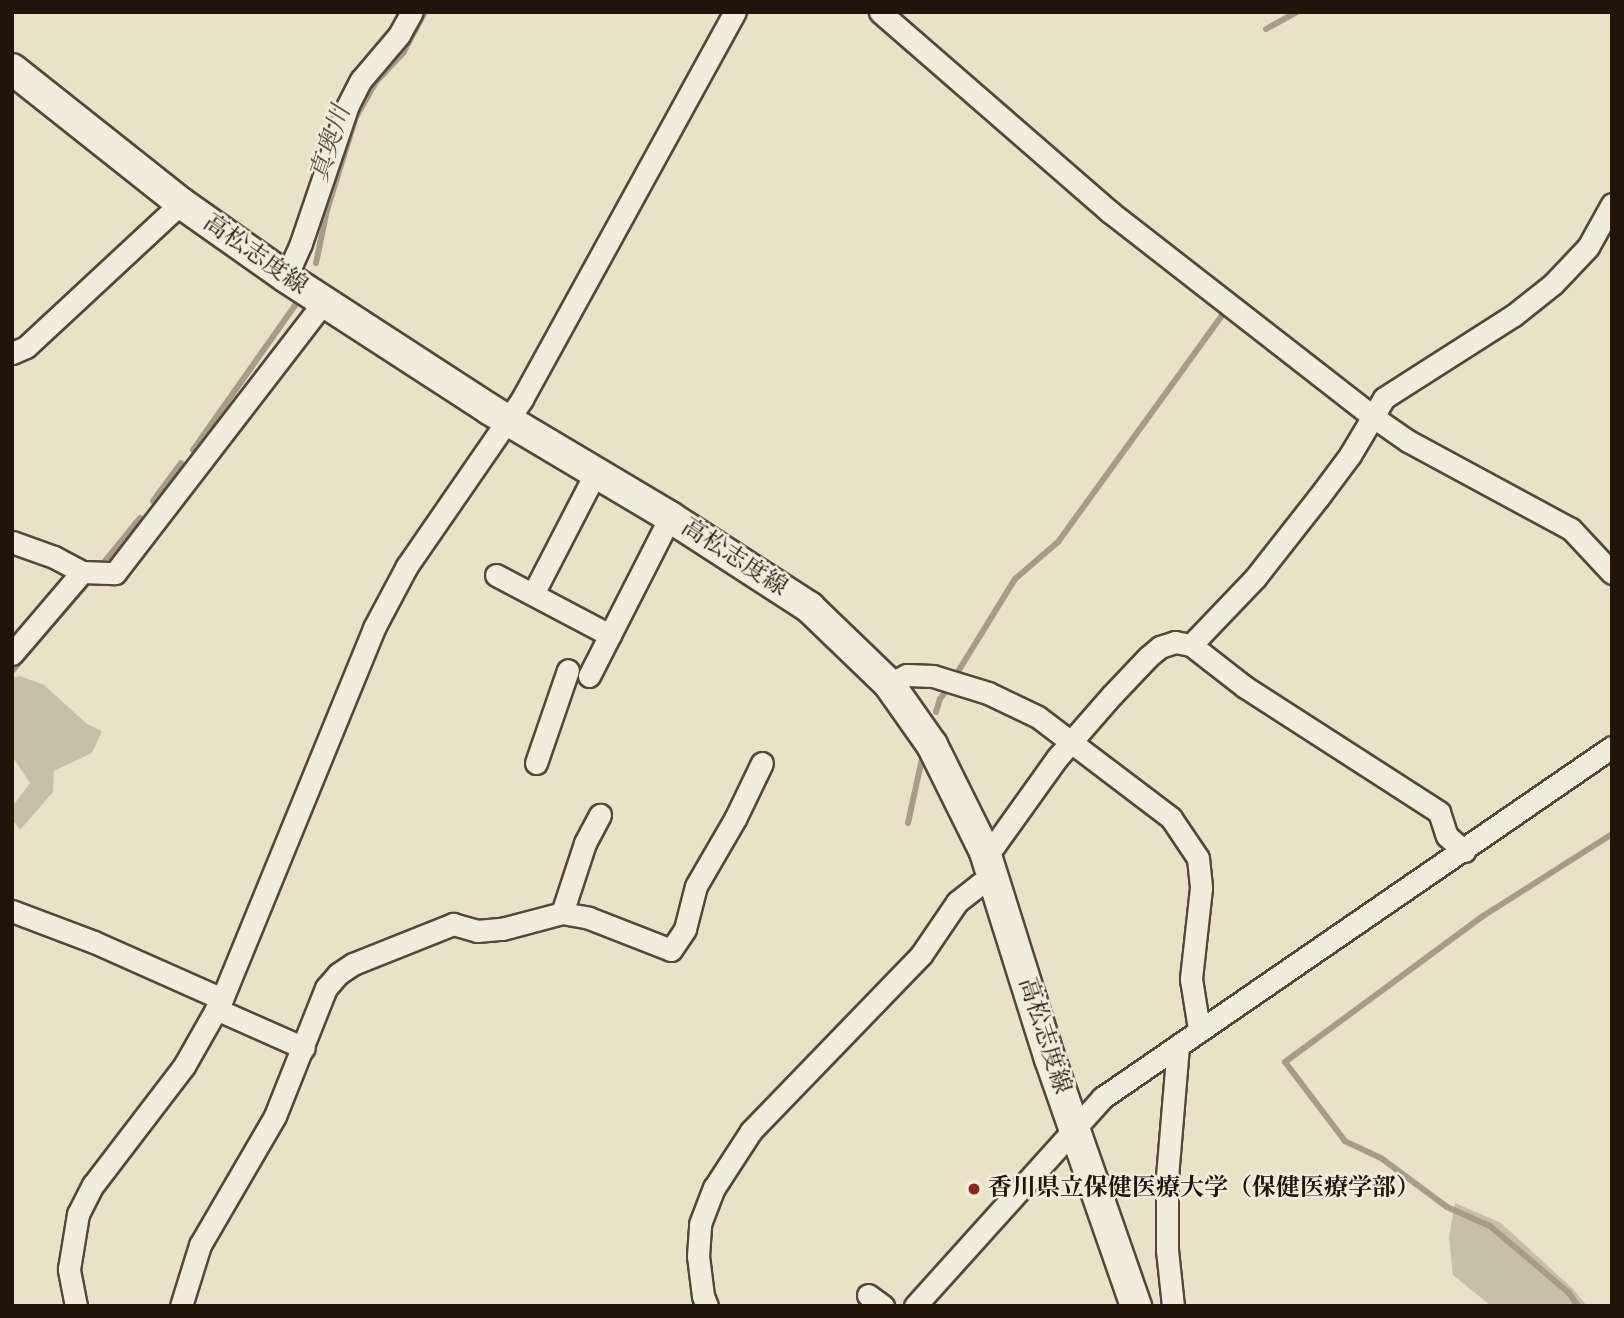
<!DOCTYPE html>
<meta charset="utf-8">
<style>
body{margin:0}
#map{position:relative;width:1624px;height:1318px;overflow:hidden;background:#eae2c7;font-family:"IM FELL English","Noto Serif JP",serif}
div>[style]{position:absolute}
.green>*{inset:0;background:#c8bfa7}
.stream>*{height:6px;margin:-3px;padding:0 3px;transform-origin:3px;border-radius:3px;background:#a69c87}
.roads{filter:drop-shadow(2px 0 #53483a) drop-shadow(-2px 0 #53483a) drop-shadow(0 2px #53483a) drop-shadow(0 -2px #53483a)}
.minor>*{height:21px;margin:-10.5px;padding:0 10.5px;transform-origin:10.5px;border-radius:10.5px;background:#f1ecdb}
.secondary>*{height:30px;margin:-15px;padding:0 15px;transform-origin:15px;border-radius:15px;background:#f1ecdb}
.dots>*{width:19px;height:19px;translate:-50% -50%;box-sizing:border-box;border:4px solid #f1ecdb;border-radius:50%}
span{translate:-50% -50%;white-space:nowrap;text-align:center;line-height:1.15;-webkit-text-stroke:5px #f1ecdb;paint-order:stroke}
.street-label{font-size:24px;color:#21140b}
.poi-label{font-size:24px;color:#21140b;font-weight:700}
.left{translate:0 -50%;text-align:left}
.water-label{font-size:26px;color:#5d5143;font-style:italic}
.frame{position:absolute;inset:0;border:14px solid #21140b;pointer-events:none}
</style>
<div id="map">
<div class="green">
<div style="clip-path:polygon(20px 676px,44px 685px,87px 724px,102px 731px,92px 753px,54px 771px,53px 792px,20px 830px,12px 819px,12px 807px,30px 783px,12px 756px,12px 678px)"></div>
<div style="clip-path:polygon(1455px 1203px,1501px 1223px,1574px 1290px,1587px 1306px,1491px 1306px,1453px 1275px,1449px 1237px)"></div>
</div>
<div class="stream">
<div style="left:1266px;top:29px;width:35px;rotate:-29deg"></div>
<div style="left:316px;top:263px;width:54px;rotate:-78.3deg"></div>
<div style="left:327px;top:210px;width:97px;rotate:-72.7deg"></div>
<div style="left:356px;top:117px;width:40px;rotate:-60.3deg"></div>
<div style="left:376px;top:82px;width:40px;rotate:-47deg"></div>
<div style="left:403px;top:53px;width:47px;rotate:-61.8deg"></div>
<div style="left:193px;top:450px;width:179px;rotate:-54.8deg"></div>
<div style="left:153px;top:501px;width:47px;rotate:-53.6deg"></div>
<div style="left:101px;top:566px;width:62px;rotate:-50.9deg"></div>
<div style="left:959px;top:670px;width:107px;rotate:-58.4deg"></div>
<div style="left:1015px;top:579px;width:57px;rotate:-40.7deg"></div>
<div style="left:1058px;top:542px;width:281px;rotate:-54.1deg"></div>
<div style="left:12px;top:671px;width:113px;rotate:-49.3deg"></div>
<div style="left:936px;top:712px;width:14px;rotate:-73deg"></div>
<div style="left:940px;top:699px;width:15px;rotate:-53deg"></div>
<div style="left:908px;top:823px;width:66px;rotate:-77.7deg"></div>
<div style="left:1578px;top:1306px;width:16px;rotate:-125deg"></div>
<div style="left:1569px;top:1293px;width:104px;rotate:-139.7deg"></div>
<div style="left:1490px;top:1226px;width:47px;rotate:-156.2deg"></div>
<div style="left:1447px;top:1207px;width:82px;rotate:-143.4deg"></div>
<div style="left:1381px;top:1158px;width:40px;rotate:-155deg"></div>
<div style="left:1345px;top:1141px;width:99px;rotate:-127.2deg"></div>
<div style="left:1285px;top:1062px;width:246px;rotate:-36.4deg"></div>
<div style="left:1483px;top:916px;width:153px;rotate:-32.4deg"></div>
</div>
<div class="roads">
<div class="minor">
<div style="left:880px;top:12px;width:305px;rotate:41deg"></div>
<div style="left:1110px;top:212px;width:332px;rotate:37.9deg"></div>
<div style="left:1372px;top:416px;width:44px;rotate:34.8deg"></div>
<div style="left:1408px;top:441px;width:185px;rotate:28.4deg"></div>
<div style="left:1571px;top:529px;width:60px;rotate:47deg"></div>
<div style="left:286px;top:277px;width:37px;rotate:-66deg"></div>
<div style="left:301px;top:243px;width:146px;rotate:-71.2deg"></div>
<div style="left:348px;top:105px;width:28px;rotate:-63deg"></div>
<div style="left:361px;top:80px;width:59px;rotate:-49.8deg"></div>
<div style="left:399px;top:35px;width:26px;rotate:-61deg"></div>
<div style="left:12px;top:353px;width:15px;rotate:-23deg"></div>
<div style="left:26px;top:347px;width:212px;rotate:-42.9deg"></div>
<div style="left:12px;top:542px;width:45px;rotate:19.7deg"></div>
<div style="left:54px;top:557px;width:32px;rotate:28deg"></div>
<div style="left:82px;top:572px;width:33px;rotate:2deg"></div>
<div style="left:115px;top:573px;width:342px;rotate:-52.4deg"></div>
<div style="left:496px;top:575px;width:129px;rotate:27.8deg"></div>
<div style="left:533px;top:594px;width:137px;rotate:-62.7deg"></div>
<div style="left:1191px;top:645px;width:93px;rotate:-46.3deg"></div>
<div style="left:1255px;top:578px;width:102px;rotate:-51.8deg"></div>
<div style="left:1318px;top:498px;width:54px;rotate:-53.3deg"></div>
<div style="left:1350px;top:455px;width:66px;rotate:-59.2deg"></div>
<div style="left:1384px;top:398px;width:154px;rotate:-32.6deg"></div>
<div style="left:1514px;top:315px;width:50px;rotate:-38.5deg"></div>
<div style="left:1553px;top:284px;width:51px;rotate:-46.6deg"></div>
<div style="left:1588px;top:247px;width:49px;rotate:-60.8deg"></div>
<div style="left:12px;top:654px;width:108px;rotate:-49.5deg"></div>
<div style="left:589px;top:676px;width:178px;rotate:-63deg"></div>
<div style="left:889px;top:684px;width:20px;rotate:-27deg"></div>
<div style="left:907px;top:675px;width:26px;rotate:2deg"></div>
<div style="left:933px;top:676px;width:58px;rotate:17.2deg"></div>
<div style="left:988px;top:693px;width:55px;rotate:25.6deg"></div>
<div style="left:1038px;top:717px;width:167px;rotate:37.2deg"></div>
<div style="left:1171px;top:818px;width:48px;rotate:56deg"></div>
<div style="left:1198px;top:858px;width:30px;rotate:84deg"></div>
<div style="left:1201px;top:888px;width:92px;rotate:96.3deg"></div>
<div style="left:1191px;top:979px;width:51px;rotate:80.9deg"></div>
<div style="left:536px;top:763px;width:98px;rotate:-71deg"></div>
<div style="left:985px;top:852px;width:11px;rotate:-34deg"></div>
<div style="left:994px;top:846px;width:108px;rotate:-54.4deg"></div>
<div style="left:1057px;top:758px;width:84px;rotate:-48.9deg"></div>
<div style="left:1112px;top:695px;width:52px;rotate:-46.5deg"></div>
<div style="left:1148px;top:657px;width:16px;rotate:-40deg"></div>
<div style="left:1160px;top:647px;width:16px;rotate:-18deg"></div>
<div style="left:1175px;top:642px;width:16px;rotate:11deg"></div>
<div style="left:1191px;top:645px;width:68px;rotate:37.9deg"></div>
<div style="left:1245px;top:687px;width:231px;rotate:32.8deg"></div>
<div style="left:1439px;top:812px;width:25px;rotate:72deg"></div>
<div style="left:1447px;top:836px;width:23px;rotate:41deg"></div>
<div style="left:12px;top:911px;width:88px;rotate:20.7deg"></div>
<div style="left:94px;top:942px;width:140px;rotate:24deg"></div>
<div style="left:562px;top:913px;width:74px;rotate:-71.8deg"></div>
<div style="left:585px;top:843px;width:32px;rotate:-62deg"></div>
<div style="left:216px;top:1009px;width:96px;rotate:23.9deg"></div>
<div style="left:868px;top:1295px;width:19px;rotate:36deg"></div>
<div style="left:76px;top:1306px;width:38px;rotate:-101deg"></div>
<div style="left:69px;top:1269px;width:56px;rotate:-80.7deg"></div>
<div style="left:78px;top:1214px;width:33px;rotate:-63deg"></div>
<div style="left:93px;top:1185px;width:150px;rotate:-52.6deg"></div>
<div style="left:184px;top:1066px;width:77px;rotate:-60.4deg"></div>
<div style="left:222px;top:999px;width:401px;rotate:-67.7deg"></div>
<div style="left:374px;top:628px;width:70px;rotate:-62deg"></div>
<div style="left:407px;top:566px;width:203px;rotate:-55.4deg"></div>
<div style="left:522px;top:399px;width:442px;rotate:-61.2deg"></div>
<div style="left:181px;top:1306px;width:64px;rotate:-72.7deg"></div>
<div style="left:200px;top:1245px;width:149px;rotate:-59.8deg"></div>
<div style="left:275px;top:1116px;width:138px;rotate:-68.3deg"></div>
<div style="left:326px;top:988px;width:18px;rotate:-49deg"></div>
<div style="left:338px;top:974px;width:18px;rotate:-34deg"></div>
<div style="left:353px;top:964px;width:108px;rotate:-21.8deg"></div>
<div style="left:453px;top:924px;width:25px;rotate:16deg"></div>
<div style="left:477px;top:931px;width:25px;rotate:-5deg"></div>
<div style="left:502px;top:929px;width:62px;rotate:-14.9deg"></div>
<div style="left:562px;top:913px;width:27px;rotate:10deg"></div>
<div style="left:589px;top:918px;width:88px;rotate:21.3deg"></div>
<div style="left:671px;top:950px;width:25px;rotate:-56deg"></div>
<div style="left:685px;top:929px;width:44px;rotate:-75.7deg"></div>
<div style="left:696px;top:886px;width:78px;rotate:-59.8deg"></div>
<div style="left:735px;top:819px;width:62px;rotate:-64.3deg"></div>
<div style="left:707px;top:1306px;width:11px;rotate:-112deg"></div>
<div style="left:703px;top:1296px;width:40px;rotate:-97.1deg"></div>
<div style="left:698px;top:1256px;width:32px;rotate:-86deg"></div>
<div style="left:700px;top:1224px;width:39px;rotate:-69deg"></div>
<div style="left:714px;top:1188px;width:68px;rotate:-57deg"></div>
<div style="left:751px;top:1131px;width:245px;rotate:-46deg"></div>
<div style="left:921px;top:955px;width:64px;rotate:-55.8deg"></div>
<div style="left:957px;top:902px;width:29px;rotate:-38deg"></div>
<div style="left:980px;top:884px;width:16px;rotate:-15deg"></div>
<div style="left:915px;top:1306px;width:280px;rotate:-48deg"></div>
<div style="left:1102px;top:1098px;width:619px;rotate:-34.54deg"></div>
<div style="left:1173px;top:1306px;width:56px;rotate:-96.1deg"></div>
<div style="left:1167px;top:1250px;width:73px;rotate:-90deg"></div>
<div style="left:1167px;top:1177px;width:132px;rotate:-85.2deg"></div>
</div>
<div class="secondary">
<div style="left:12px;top:69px;width:216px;rotate:38.4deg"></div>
<div style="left:181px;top:203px;width:128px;rotate:35.2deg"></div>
<div style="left:286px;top:277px;width:242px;rotate:33deg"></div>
<div style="left:489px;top:409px;width:211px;rotate:30.8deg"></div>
<div style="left:670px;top:517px;width:166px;rotate:32.9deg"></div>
<div style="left:809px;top:607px;width:111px;rotate:43.9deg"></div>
<div style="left:889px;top:684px;width:75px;rotate:54.8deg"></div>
<div style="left:932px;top:745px;width:119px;rotate:63.6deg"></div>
<div style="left:985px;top:852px;width:217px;rotate:72.6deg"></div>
<div style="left:1050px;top:1059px;width:262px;rotate:70.8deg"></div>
</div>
</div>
<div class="dots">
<div style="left:974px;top:1189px;background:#8f2418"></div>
</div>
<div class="street-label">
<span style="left:255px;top:255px;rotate:35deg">高松志度線</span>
<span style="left:734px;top:558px;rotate:33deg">高松志度線</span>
<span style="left:1044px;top:1036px;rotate:72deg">高松志度線</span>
</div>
<div class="poi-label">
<span class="left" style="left:988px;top:1189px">香川県立保健医療大学（保健医療学部）</span>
</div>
<div class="water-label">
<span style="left:331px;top:144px;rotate:-72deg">真奥川</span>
</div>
<div class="frame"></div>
</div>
